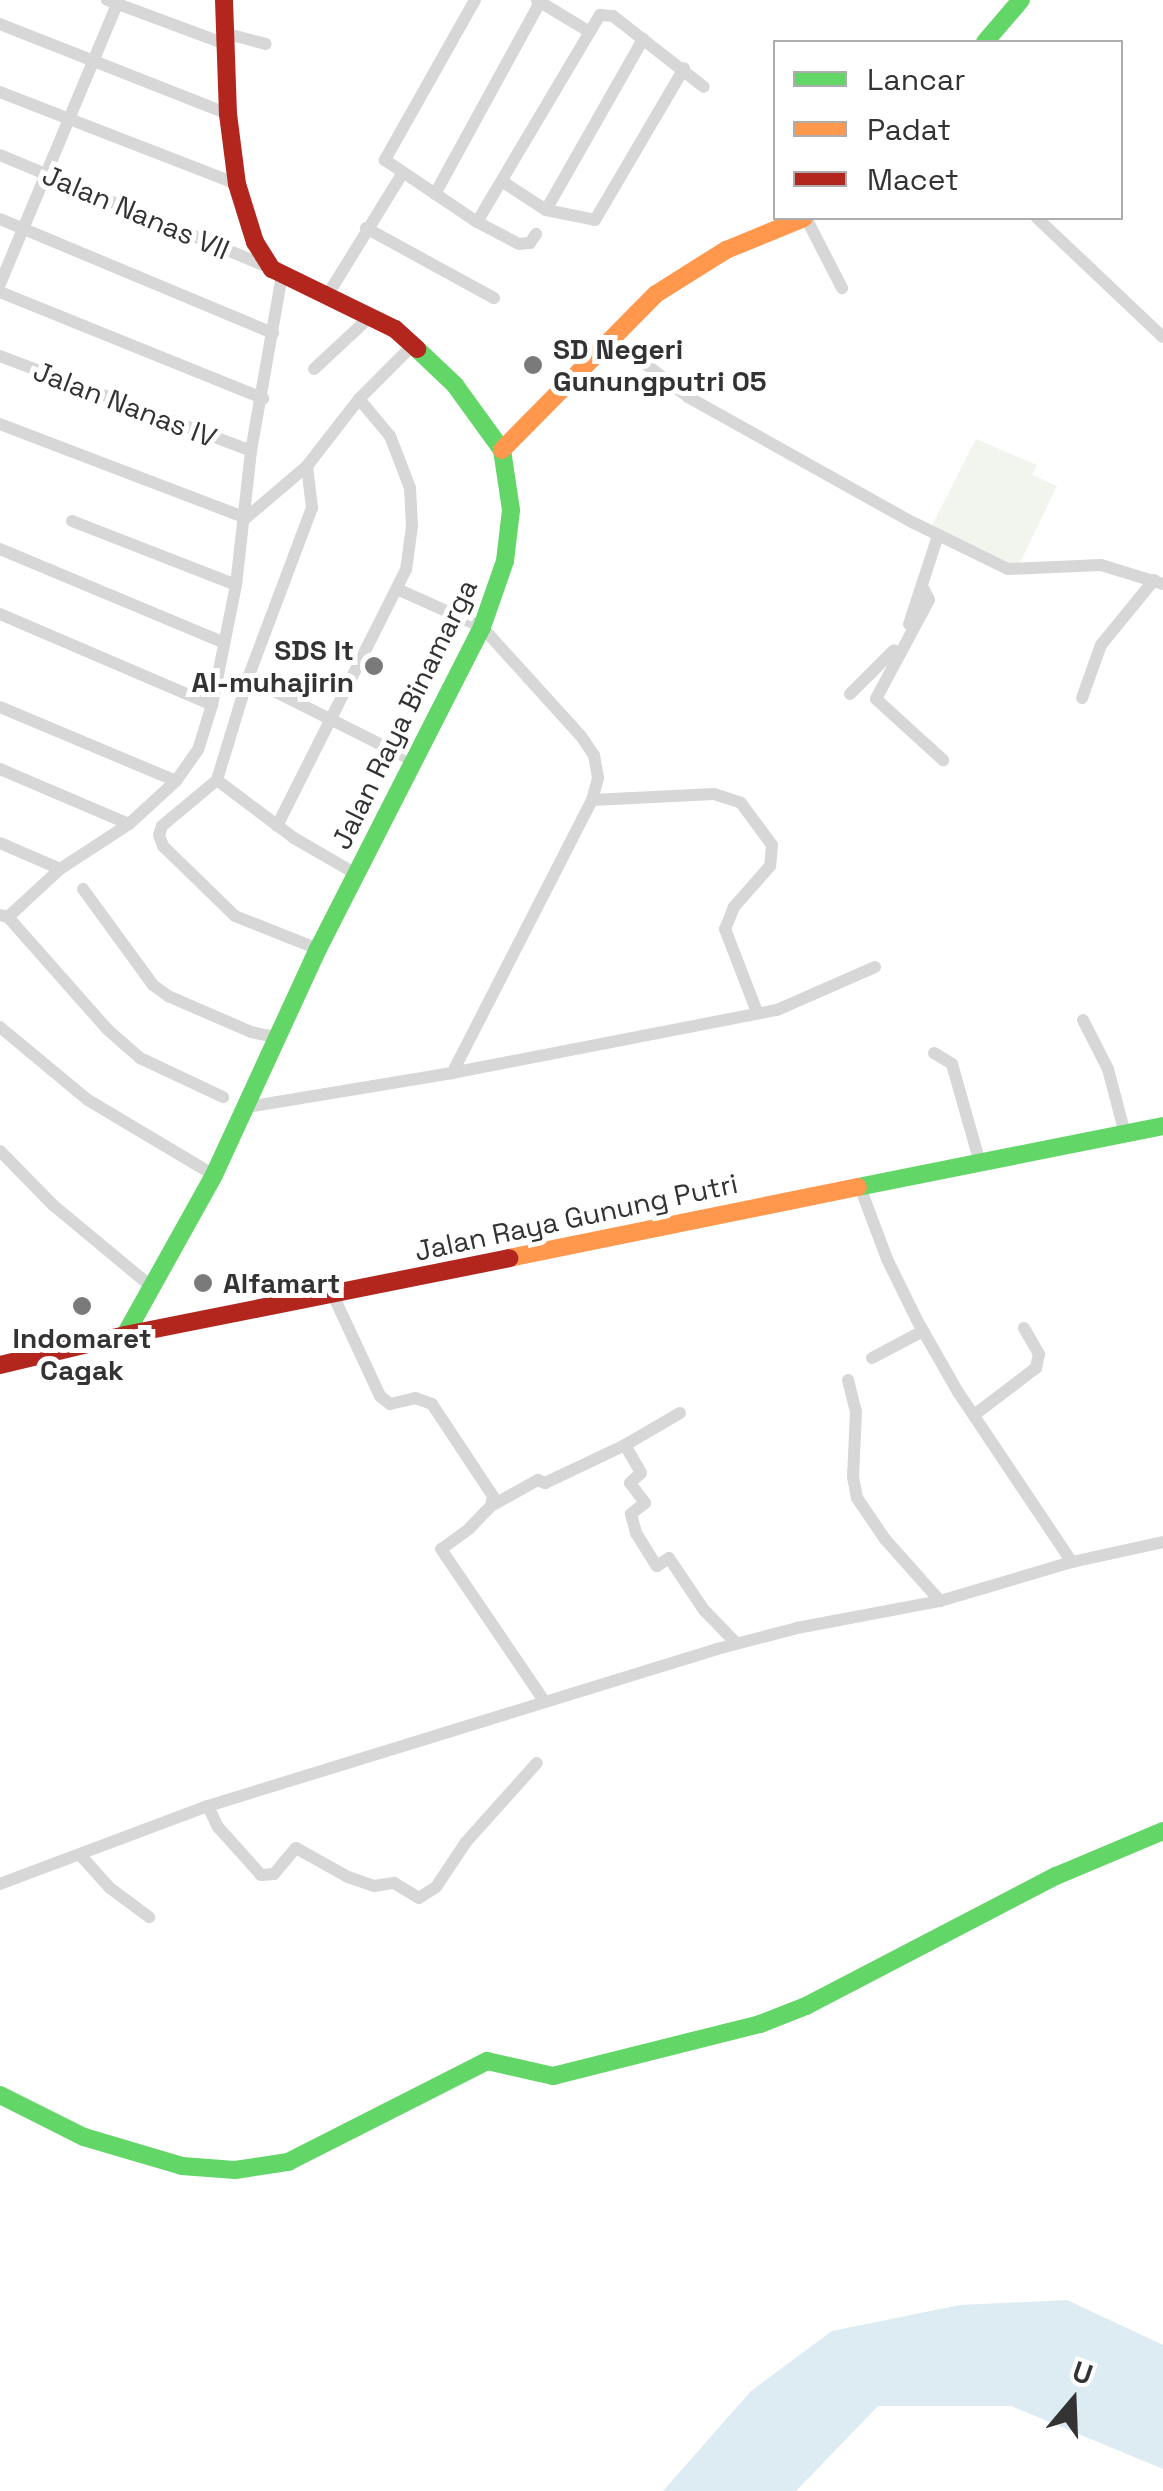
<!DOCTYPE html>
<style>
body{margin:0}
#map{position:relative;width:1163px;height:2491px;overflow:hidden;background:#fff;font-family:"Space Grotesk",sans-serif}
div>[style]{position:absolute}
.green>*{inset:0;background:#f1f5ed}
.water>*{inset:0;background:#ddebf3}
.street>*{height:12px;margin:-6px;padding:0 6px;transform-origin:6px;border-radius:6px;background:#d7d7d7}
.fast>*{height:18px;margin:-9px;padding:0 9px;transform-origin:9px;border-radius:9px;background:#63d668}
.slow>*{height:18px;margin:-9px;padding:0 9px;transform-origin:9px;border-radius:9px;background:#ff974d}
.jam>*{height:18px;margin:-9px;padding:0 9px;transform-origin:9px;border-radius:9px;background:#b3261e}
.dots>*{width:28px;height:28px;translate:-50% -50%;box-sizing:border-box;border:5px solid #fff;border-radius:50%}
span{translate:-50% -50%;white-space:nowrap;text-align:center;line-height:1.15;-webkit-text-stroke:10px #fff;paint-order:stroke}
.street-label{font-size:28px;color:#333}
.poi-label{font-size:28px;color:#333;font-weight:700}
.left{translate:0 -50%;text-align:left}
.right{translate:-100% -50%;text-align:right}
.legend{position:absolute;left:773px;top:40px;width:350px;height:180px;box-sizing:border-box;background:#fff;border:2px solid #adadad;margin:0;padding:12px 18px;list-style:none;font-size:30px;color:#333}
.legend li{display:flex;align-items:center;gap:20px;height:50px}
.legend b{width:50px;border:2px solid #adadad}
.north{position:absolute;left:1023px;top:2351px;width:100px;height:100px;-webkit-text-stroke:8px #fff;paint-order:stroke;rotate:19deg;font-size:28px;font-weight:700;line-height:40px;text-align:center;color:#333}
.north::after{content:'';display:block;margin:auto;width:35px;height:45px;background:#333;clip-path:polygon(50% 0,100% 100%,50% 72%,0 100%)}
</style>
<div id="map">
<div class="green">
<div style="clip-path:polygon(976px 439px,1037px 465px,1032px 475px,1057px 486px,1019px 565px,1007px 564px,931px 527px)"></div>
</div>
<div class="water">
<div style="clip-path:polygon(1067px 2300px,1163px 2345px,1163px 2469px,1011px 2406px,878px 2406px,796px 2491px,663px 2491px,751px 2391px,832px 2331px,960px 2305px)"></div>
</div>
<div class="street">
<div style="left:107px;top:0;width:126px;rotate:20.4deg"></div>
<div style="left:475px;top:0;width:184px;rotate:119.4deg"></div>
<div style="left:385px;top:160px;width:111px;rotate:34deg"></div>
<div style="left:477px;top:222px;width:47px;rotate:27.6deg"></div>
<div style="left:519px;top:244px;width:11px;rotate:-5deg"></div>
<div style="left:530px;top:243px;width:11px;rotate:-56deg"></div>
<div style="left:537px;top:0;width:60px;rotate:31.3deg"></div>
<div style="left:0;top:24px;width:245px;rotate:21.5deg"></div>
<div style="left:224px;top:33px;width:43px;rotate:14.7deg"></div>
<div style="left:0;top:92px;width:254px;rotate:21.2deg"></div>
<div style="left:0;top:155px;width:295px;rotate:22.7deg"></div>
<div style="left:503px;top:182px;width:51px;rotate:33.1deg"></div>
<div style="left:546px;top:210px;width:50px;rotate:11.5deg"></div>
<div style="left:595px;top:220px;width:176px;rotate:-59.6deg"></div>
<div style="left:435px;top:194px;width:219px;rotate:-61.3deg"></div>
<div style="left:546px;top:210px;width:197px;rotate:-60.4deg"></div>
<div style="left:806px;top:218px;width:79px;rotate:62.8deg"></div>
<div style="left:1037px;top:218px;width:173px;rotate:43.4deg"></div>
<div style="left:0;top:219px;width:296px;rotate:22.7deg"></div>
<div style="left:477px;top:222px;width:241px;rotate:-59.3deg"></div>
<div style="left:600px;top:15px;width:13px;rotate:4deg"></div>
<div style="left:613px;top:16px;width:115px;rotate:38deg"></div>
<div style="left:366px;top:228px;width:146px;rotate:28.7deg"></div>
<div style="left:0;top:284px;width:308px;rotate:-67.3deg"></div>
<div style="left:0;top:292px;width:284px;rotate:22deg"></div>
<div style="left:327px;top:296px;width:143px;rotate:-58.4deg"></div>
<div style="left:611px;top:337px;width:98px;rotate:37.9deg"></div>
<div style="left:688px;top:397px;width:257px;rotate:29.2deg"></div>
<div style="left:912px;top:522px;width:107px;rotate:26.1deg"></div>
<div style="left:1008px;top:569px;width:93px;rotate:-2.5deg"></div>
<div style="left:1101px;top:565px;width:65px;rotate:17deg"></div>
<div style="left:0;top:356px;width:268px;rotate:20.7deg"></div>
<div style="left:314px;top:369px;width:78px;rotate:-42.9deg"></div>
<div style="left:0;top:424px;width:263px;rotate:20.9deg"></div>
<div style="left:246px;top:518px;width:80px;rotate:-40.4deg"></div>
<div style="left:307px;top:466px;width:85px;rotate:-52.2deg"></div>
<div style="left:359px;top:399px;width:78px;rotate:-45deg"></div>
<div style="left:72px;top:521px;width:176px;rotate:21.3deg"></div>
<div style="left:0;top:549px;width:241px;rotate:22.7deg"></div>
<div style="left:923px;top:588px;width:13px;rotate:63deg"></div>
<div style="left:929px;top:600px;width:112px;rotate:118.2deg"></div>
<div style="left:876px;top:699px;width:91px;rotate:42.3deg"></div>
<div style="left:397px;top:589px;width:93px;rotate:24.1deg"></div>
<div style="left:482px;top:627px;width:147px;rotate:47.8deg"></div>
<div style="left:581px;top:736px;width:23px;rotate:56deg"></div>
<div style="left:594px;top:755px;width:23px;rotate:80deg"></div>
<div style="left:598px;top:778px;width:23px;rotate:105deg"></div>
<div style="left:592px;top:800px;width:307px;rotate:117.1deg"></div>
<div style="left:0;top:614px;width:231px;rotate:23.2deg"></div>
<div style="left:909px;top:624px;width:93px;rotate:-71.8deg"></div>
<div style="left:248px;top:678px;width:182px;rotate:-69.4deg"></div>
<div style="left:312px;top:508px;width:42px;rotate:-96.8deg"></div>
<div style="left:850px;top:694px;width:62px;rotate:-45deg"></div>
<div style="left:1082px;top:698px;width:56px;rotate:-70.3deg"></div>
<div style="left:1101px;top:645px;width:84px;rotate:-50.8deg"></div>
<div style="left:0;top:707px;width:191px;rotate:22.8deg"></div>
<div style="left:0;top:769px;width:140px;rotate:23.1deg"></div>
<div style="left:217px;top:780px;width:107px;rotate:-73.1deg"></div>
<div style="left:248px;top:678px;width:186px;rotate:26.6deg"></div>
<div style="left:217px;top:780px;width:72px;rotate:140.1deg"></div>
<div style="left:162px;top:826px;width:9px;rotate:108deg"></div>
<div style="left:159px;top:835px;width:12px;rotate:70deg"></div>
<div style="left:163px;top:846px;width:100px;rotate:44.2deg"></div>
<div style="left:235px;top:916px;width:89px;rotate:21.7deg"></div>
<div style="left:217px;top:780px;width:96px;rotate:37deg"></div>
<div style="left:294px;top:838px;width:72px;rotate:30.1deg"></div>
<div style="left:592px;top:800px;width:122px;rotate:-2.8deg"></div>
<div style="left:714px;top:794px;width:28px;rotate:18deg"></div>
<div style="left:741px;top:803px;width:52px;rotate:53.6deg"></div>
<div style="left:772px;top:845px;width:21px;rotate:95deg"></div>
<div style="left:770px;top:866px;width:55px;rotate:131.3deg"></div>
<div style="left:734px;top:907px;width:24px;rotate:112deg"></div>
<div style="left:725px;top:929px;width:89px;rotate:68.9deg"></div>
<div style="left:277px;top:826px;width:287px;rotate:-63.3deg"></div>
<div style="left:406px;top:570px;width:44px;rotate:-82.2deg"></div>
<div style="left:412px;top:526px;width:38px;rotate:-93deg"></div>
<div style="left:410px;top:488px;width:56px;rotate:-111deg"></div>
<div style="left:390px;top:436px;width:48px;rotate:-130deg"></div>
<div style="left:0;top:843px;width:65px;rotate:23.4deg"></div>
<div style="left:83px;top:889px;width:119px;rotate:53.9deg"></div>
<div style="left:153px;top:985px;width:19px;rotate:36deg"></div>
<div style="left:168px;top:996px;width:90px;rotate:23.4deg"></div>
<div style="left:251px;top:1032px;width:29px;rotate:12deg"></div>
<div style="left:0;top:915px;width:8px;rotate:14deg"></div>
<div style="left:8px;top:917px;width:71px;rotate:-42.7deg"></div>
<div style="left:60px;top:869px;width:82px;rotate:-33.1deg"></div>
<div style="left:129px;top:824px;width:64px;rotate:-42.5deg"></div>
<div style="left:176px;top:781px;width:38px;rotate:-55deg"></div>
<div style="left:198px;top:750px;width:47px;rotate:-72.7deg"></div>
<div style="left:212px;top:705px;width:122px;rotate:-78.7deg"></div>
<div style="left:236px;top:585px;width:135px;rotate:-83.6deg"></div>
<div style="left:251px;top:451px;width:179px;rotate:-80deg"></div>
<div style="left:8px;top:917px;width:151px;rotate:48.5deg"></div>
<div style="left:108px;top:1030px;width:43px;rotate:41.2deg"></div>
<div style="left:140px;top:1058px;width:92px;rotate:25.2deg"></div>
<div style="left:1083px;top:1020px;width:55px;rotate:63deg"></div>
<div style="left:1108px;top:1069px;width:67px;rotate:75.3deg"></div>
<div style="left:0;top:1027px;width:114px;rotate:39.7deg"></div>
<div style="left:88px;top:1100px;width:147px;rotate:30.8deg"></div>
<div style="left:934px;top:1053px;width:21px;rotate:31deg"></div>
<div style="left:952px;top:1064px;width:103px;rotate:74.2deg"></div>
<div style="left:247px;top:1107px;width:208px;rotate:-9.4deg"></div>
<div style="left:452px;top:1073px;width:331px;rotate:-11deg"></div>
<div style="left:777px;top:1010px;width:107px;rotate:-23.7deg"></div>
<div style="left:0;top:1151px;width:76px;rotate:45.5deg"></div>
<div style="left:53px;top:1205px;width:131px;rotate:39.7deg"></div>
<div style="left:860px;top:1187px;width:77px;rotate:69.4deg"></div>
<div style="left:887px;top:1259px;width:70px;rotate:63.8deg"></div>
<div style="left:918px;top:1322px;width:81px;rotate:60.3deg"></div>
<div style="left:958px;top:1392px;width:205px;rotate:56.2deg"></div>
<div style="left:333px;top:1295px;width:111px;rotate:65deg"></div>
<div style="left:380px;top:1396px;width:13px;rotate:39deg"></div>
<div style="left:390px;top:1404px;width:26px;rotate:-13deg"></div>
<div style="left:415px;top:1398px;width:18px;rotate:19deg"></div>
<div style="left:432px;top:1404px;width:110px;rotate:56.5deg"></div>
<div style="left:493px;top:1496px;width:10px;rotate:101deg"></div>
<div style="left:491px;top:1506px;width:32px;rotate:134deg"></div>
<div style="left:469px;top:1529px;width:34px;rotate:144deg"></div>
<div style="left:441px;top:1549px;width:185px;rotate:55.8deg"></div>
<div style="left:872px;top:1358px;width:58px;rotate:-27.9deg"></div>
<div style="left:848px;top:1380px;width:32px;rotate:76deg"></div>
<div style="left:856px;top:1411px;width:66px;rotate:92.6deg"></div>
<div style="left:853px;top:1477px;width:21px;rotate:79deg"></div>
<div style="left:857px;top:1498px;width:50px;rotate:55.7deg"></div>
<div style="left:885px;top:1539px;width:83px;rotate:48.4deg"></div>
<div style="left:680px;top:1413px;width:64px;rotate:149.8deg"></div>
<div style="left:625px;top:1445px;width:32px;rotate:60deg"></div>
<div style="left:641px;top:1473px;width:15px;rotate:138deg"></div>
<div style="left:630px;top:1483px;width:25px;rotate:53deg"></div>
<div style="left:645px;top:1503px;width:18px;rotate:142deg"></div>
<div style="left:631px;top:1514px;width:20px;rotate:75deg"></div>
<div style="left:636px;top:1533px;width:39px;rotate:58deg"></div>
<div style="left:657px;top:1566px;width:14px;rotate:-34deg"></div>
<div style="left:669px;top:1558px;width:63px;rotate:56.1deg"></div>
<div style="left:704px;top:1610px;width:47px;rotate:45.9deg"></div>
<div style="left:974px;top:1415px;width:78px;rotate:-37.2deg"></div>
<div style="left:1036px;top:1368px;width:14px;rotate:-78deg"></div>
<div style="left:1039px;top:1354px;width:30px;rotate:-120deg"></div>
<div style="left:491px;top:1506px;width:54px;rotate:-29deg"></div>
<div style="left:538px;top:1480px;width:8px;rotate:23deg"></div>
<div style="left:545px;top:1483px;width:89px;rotate:-25.4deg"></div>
<div style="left:208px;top:1806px;width:23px;rotate:65deg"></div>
<div style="left:218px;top:1827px;width:64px;rotate:48.1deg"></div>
<div style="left:261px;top:1875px;width:13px;rotate:-4deg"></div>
<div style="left:274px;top:1874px;width:34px;rotate:-50deg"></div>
<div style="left:296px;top:1848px;width:60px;rotate:29.1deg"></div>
<div style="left:348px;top:1877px;width:28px;rotate:19deg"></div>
<div style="left:374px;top:1886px;width:20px;rotate:-9deg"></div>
<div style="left:394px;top:1883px;width:29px;rotate:31deg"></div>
<div style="left:419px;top:1898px;width:20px;rotate:-33deg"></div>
<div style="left:436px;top:1887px;width:54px;rotate:-56.3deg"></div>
<div style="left:466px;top:1842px;width:106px;rotate:-48.1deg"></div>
<div style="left:82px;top:1857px;width:42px;rotate:47.9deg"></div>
<div style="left:110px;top:1888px;width:49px;rotate:36.6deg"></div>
<div style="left:0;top:1884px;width:222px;rotate:-20.6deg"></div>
<div style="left:208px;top:1806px;width:533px;rotate:-17.14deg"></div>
<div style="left:717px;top:1649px;width:83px;rotate:-14.7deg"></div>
<div style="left:797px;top:1628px;width:146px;rotate:-10.7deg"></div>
<div style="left:940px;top:1601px;width:138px;rotate:-16.5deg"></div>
<div style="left:1072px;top:1562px;width:93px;rotate:-12.4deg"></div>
</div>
<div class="fast">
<div style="left:985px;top:42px;width:55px;rotate:-49.4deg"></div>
<div style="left:858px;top:1187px;width:311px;rotate:-11.3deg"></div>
<div style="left:125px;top:1335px;width:183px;rotate:-60.9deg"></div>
<div style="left:214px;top:1175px;width:249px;rotate:-65.3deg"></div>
<div style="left:318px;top:949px;width:361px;rotate:-63deg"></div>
<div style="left:482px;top:627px;width:70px;rotate:-70.8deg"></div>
<div style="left:505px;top:561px;width:51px;rotate:-83.3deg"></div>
<div style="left:511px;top:510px;width:61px;rotate:-98.5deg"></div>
<div style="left:502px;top:450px;width:80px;rotate:-125.9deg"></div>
<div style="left:455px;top:385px;width:52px;rotate:-136.5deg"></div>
<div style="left:0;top:2095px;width:94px;rotate:26.6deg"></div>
<div style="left:84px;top:2137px;width:102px;rotate:16.5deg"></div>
<div style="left:182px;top:2166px;width:53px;rotate:4.3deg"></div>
<div style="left:235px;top:2170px;width:54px;rotate:-8.6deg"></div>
<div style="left:288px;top:2162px;width:223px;rotate:-26.9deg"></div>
<div style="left:487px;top:2061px;width:68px;rotate:12.8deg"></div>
<div style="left:553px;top:2076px;width:213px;rotate:-14.1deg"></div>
<div style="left:760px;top:2024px;width:49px;rotate:-21.4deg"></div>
<div style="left:806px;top:2006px;width:282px;rotate:-27.5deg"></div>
<div style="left:1056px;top:1876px;width:116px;rotate:-22.8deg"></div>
</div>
<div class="slow">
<div style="left:502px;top:450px;width:219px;rotate:-45.4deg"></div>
<div style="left:656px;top:294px;width:83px;rotate:-32.2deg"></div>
<div style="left:726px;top:250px;width:84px;rotate:-22.3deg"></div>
<div style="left:509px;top:1258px;width:356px;rotate:-11.5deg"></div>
</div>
<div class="jam">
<div style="left:224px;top:0;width:114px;rotate:88deg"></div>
<div style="left:228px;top:114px;width:71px;rotate:82.7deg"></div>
<div style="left:237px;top:184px;width:61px;rotate:72.8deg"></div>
<div style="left:255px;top:242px;width:32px;rotate:58deg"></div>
<div style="left:272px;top:269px;width:137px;rotate:26deg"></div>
<div style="left:395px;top:329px;width:30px;rotate:42deg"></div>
<div style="left:0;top:1365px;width:129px;rotate:-13.5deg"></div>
<div style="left:125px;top:1335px;width:392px;rotate:-11.3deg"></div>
</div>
<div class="dots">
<div style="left:533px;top:365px;background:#7a7a7a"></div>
<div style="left:374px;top:666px;background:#7a7a7a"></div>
<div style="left:203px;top:1283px;background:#7a7a7a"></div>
<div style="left:82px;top:1306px;background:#7a7a7a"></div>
</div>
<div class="street-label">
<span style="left:136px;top:212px;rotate:23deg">Jalan Nanas VII</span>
<span style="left:125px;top:404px;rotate:21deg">Jalan Nanas IV</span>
<span style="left:404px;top:714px;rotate:-64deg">Jalan Raya Binamarga</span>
<span style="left:576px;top:1217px;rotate:-12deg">Jalan Raya Gunung Putri</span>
</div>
<div class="poi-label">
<span class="left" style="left:553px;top:365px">SD Negeri<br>Gunungputri 05</span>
<span class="right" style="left:354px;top:666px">SDS It<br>Al-muhajirin</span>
<span class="left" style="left:223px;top:1283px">Alfamart</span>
<span style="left:82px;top:1354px">Indomaret<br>Cagak</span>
</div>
<ul class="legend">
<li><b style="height:12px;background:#63d668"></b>Lancar</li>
<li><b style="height:12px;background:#ff974d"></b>Padat</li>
<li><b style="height:12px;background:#b3261e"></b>Macet</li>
</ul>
<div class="north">U</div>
</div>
